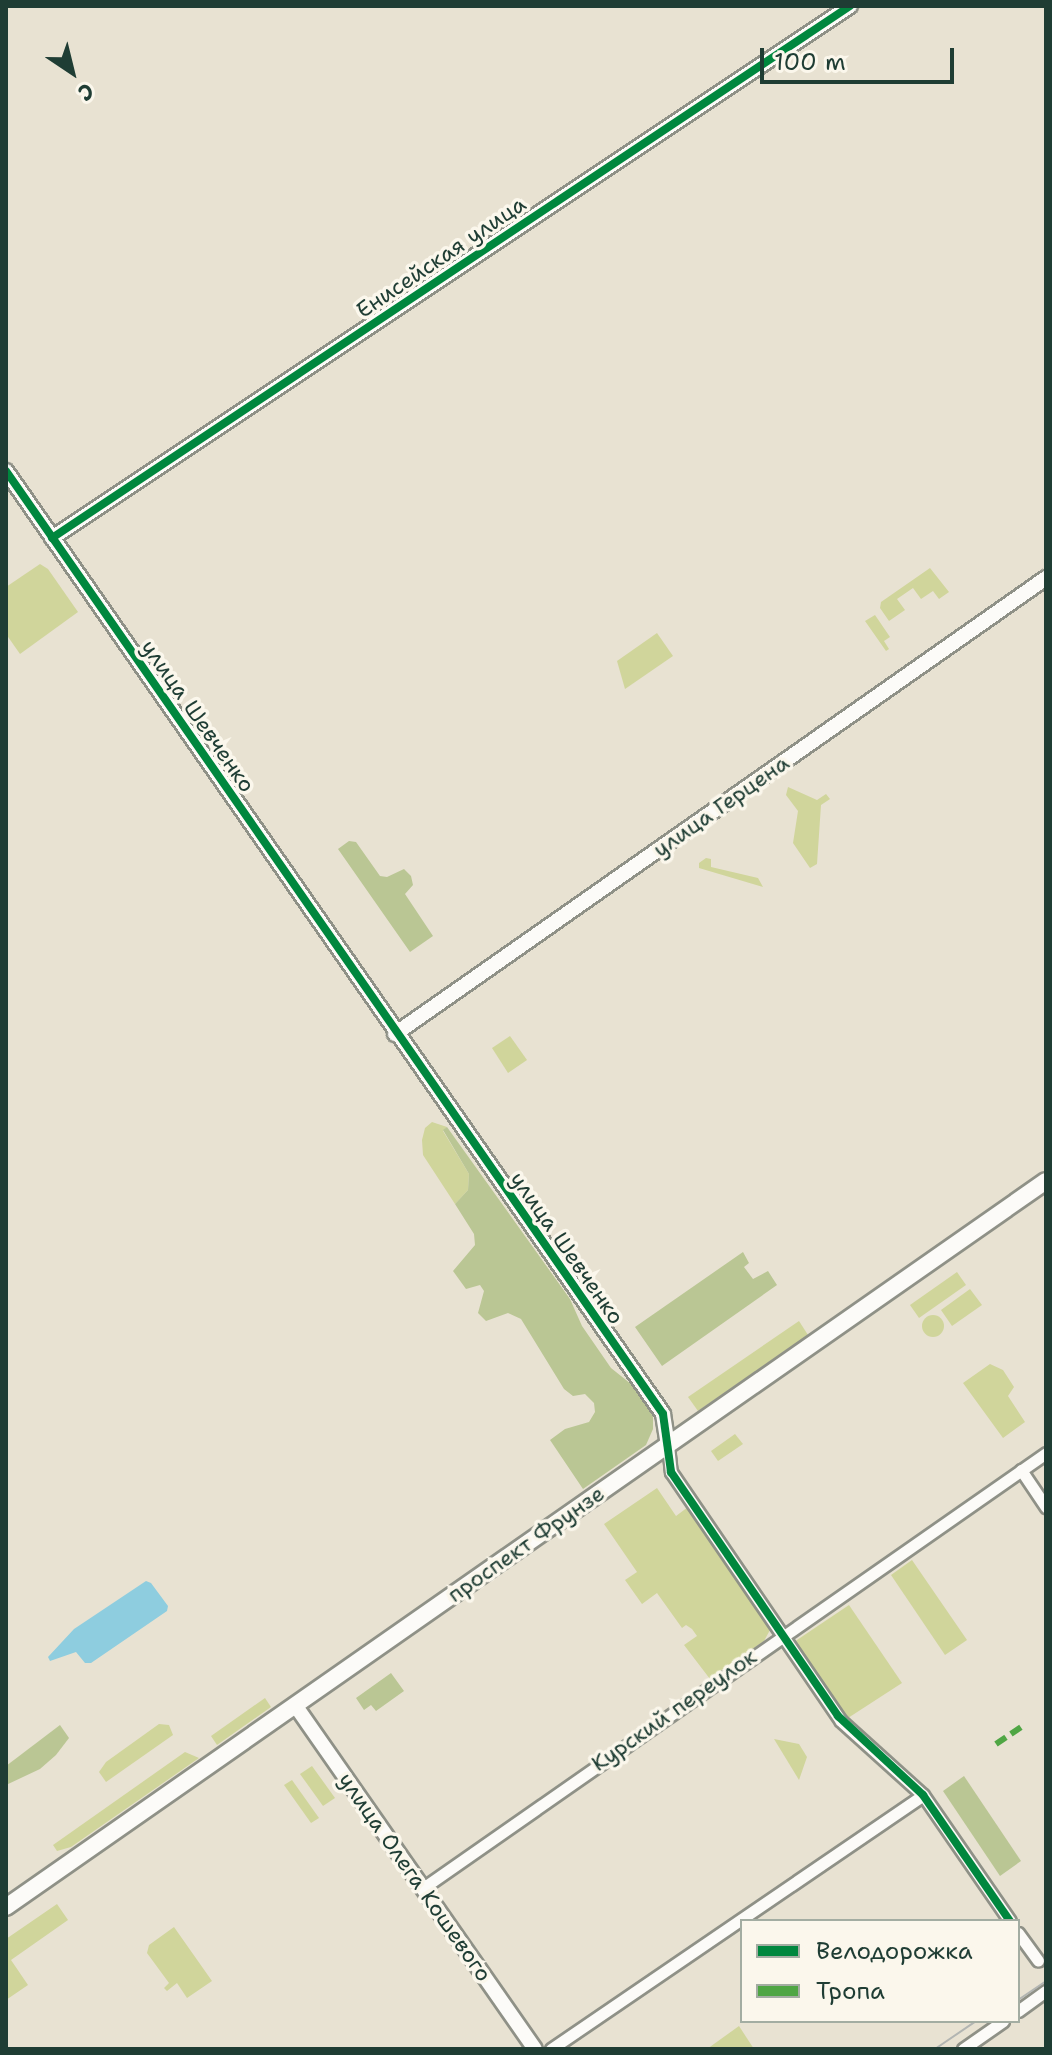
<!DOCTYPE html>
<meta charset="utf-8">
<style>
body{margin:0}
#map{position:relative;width:1052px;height:2055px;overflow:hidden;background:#e8e2d2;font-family:"Shantell Sans",sans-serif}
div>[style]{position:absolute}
.green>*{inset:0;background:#d0d59b}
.round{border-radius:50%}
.forest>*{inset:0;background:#bac694}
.water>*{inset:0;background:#8ecddf}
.roads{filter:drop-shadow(2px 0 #8f9187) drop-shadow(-2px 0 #8f9187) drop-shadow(0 2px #8f9187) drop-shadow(0 -2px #8f9187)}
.minor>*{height:11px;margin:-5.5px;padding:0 5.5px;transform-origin:5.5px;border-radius:5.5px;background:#fcfbf8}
.tertiary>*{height:14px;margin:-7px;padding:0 7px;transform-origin:7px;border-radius:7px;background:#fcfbf8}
.secondary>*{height:16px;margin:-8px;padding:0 8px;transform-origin:8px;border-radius:8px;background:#fcfbf8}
.tram>*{height:2px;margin:-1px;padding:0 1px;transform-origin:1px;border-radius:1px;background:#b2b5b2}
.quiet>*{height:6px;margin-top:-3px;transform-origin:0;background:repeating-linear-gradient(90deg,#4fa644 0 12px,transparent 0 18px)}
.cycleway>*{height:8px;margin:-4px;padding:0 4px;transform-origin:4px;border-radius:4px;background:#00873e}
span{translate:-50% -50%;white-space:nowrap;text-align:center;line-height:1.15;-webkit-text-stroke:7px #fbf7ec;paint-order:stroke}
.street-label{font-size:22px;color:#1f3d34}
.frame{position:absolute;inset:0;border:8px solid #1f3d34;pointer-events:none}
.legend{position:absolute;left:740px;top:1919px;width:280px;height:104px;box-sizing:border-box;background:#fbf7ec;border:2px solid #a3ada2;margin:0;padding:10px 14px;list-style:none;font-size:24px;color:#1f3d34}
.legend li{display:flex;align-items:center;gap:16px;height:40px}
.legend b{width:40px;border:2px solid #a3ada2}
.north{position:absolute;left:32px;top:32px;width:80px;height:80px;-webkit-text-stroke:6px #fbf7ec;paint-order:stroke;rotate:145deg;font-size:22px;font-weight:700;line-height:32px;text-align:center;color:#1f3d34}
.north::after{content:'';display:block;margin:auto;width:28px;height:36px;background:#1f3d34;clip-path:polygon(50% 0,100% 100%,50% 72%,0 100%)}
.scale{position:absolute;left:760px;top:48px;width:194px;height:36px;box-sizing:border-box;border:4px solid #1f3d34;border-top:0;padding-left:10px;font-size:24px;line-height:28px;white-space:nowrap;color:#1f3d34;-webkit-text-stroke:6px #fbf7ec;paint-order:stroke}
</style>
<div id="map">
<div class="green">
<div style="clip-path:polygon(40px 564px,48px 569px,78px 612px,20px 654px,6px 634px,6px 587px)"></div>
<div style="clip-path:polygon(930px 568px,949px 592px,939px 599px,933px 591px,921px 599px,913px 588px,897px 599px,905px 610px,889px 621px,880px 608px,881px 602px)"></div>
<div style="clip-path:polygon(875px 615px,890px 637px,884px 641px,889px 649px,886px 651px,865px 621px)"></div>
<div style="clip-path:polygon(657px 633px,673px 656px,625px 689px,617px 661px)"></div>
<div style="clip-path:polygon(788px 787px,817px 800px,826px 794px,830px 799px,821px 805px,817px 864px,810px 868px,793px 843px,798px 811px,786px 795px)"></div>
<div style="clip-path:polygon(706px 858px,711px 859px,711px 867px,758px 878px,763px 887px,699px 868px,699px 863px)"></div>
<div style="clip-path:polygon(510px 1036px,527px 1060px,508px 1073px,492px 1048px)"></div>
<div style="clip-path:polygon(432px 1122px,447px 1127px,443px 1131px,469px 1174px,468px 1190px,455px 1204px,423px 1155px,422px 1140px,425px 1128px)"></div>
<div style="clip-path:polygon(957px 1272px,966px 1285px,919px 1318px,910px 1305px)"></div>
<div style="clip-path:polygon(970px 1289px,982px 1305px,952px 1326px,941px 1310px)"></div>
<div class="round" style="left:922px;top:1315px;width:22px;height:22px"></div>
<div style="clip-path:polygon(799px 1321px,808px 1335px,698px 1411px,688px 1397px)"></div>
<div style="clip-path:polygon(990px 1364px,1003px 1370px,1014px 1387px,1008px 1396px,1025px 1422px,1003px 1438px,963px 1383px)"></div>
<div style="clip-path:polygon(735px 1434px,743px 1444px,718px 1461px,711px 1451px)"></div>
<div style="clip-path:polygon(657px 1488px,676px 1516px,688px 1507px,770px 1630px,764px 1641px,710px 1679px,684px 1645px,697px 1636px,692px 1629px,686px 1625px,682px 1628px,657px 1593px,642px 1604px,625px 1580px,637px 1572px,604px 1524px)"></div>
<div style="clip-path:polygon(912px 1560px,967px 1640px,945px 1655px,891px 1575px)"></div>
<div style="clip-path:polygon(849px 1605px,902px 1683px,848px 1718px,794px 1642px)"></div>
<div style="clip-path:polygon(265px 1698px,271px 1707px,217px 1745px,211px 1736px)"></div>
<div style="clip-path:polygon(159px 1724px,169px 1725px,173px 1735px,106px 1782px,99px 1772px,106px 1762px)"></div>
<div style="clip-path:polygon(774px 1739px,799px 1744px,807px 1757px,799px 1780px)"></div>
<div style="clip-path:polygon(185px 1752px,199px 1758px,71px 1847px,57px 1851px,53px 1845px)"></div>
<div style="clip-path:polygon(312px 1766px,335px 1798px,323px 1806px,300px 1774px)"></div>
<div style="clip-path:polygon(292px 1780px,319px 1818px,311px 1823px,284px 1785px)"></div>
<div style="clip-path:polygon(57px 1904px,68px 1920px,11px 1960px,28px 1985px,6px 2000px,6px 1939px)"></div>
<div style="clip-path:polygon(174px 1927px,212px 1981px,187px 1998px,177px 1983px,167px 1991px,164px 1988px,169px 1983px,147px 1953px,149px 1945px)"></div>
<div style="clip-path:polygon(739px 2026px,754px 2049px,707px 2049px)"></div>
</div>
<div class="forest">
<div style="clip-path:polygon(349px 841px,356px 842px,380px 876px,387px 877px,404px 869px,411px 876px,413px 885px,405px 894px,433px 936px,410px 952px,338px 849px)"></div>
<div style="clip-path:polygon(447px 1127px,570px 1299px,582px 1326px,611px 1368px,631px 1384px,653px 1415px,653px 1429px,646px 1445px,583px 1489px,550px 1440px,565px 1429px,589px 1422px,595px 1412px,594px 1403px,585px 1394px,573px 1396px,564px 1389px,521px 1319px,508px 1313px,486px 1321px,478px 1313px,484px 1291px,480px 1285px,466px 1289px,453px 1271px,475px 1245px,474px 1234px,455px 1204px,468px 1190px,469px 1174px,443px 1130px)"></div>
<div style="clip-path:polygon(743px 1252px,749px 1263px,744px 1267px,753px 1279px,768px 1271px,777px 1285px,662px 1366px,635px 1327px)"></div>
<div style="clip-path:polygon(391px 1673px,404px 1691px,376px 1711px,371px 1705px,364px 1710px,356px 1698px)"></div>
<div style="clip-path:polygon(60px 1725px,69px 1738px,56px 1755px,40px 1769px,6px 1785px,6px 1766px)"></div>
<div style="clip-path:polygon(964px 1776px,1021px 1861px,1000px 1876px,943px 1791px)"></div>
</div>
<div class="water">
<div style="clip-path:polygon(146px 1581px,151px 1583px,168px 1606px,167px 1611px,91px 1663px,85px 1663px,76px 1652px,50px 1661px,48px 1657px,74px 1629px)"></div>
</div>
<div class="roads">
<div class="minor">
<div style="left:668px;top:1445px;width:27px;rotate:84deg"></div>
<div style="left:671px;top:1472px;width:301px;rotate:55.7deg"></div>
<div style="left:841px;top:1721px;width:110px;rotate:42.1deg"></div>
<div style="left:923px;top:1795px;width:153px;rotate:55.4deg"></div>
<div style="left:1021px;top:1470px;width:45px;rotate:56deg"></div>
<div style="left:423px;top:1888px;width:760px;rotate:-34.92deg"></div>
<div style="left:1018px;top:1933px;width:34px;rotate:54deg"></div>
<div style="left:1018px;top:2011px;width:34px;rotate:-36deg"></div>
<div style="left:551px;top:2049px;width:450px;rotate:-34.3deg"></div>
<div style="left:963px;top:2049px;width:49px;rotate:-35deg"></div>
</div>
<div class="tertiary">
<div style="left:6px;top:471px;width:1149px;rotate:55.13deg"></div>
<div style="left:663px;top:1414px;width:31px;rotate:81deg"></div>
<div style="left:52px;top:538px;width:959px;rotate:-33.69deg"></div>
<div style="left:395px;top:1034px;width:795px;rotate:-35.01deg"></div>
<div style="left:295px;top:1705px;width:419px;rotate:55.1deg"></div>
</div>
<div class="secondary">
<div style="left:6px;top:1907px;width:1268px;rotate:-34.92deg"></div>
</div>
</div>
<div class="tram">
<div style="left:1018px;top:2000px;width:34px;rotate:-34deg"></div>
<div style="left:935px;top:2049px;width:50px;rotate:-34.3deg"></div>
</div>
<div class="quiet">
<div style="left:996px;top:1744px;width:30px;rotate:-34deg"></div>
</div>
<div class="cycleway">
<div style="left:6px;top:471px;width:1149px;rotate:55.13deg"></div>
<div style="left:663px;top:1414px;width:59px;rotate:82.1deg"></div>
<div style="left:671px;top:1472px;width:296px;rotate:55.6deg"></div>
<div style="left:838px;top:1716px;width:116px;rotate:42.9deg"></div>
<div style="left:923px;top:1795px;width:153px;rotate:55.4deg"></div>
<div style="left:52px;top:538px;width:959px;rotate:-33.69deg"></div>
</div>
<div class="street-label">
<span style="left:441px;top:257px;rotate:-34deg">Енисейская улица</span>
<span style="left:198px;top:716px;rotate:55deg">улица Шевченко</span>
<span style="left:721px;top:806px;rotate:-35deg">улица Герцена</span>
<span style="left:567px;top:1248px;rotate:55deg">улица Шевченко</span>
<span style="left:526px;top:1544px;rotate:-35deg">проспект Фрунзе</span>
<span style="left:674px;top:1710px;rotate:-35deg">Курский переулок</span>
<span style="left:415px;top:1877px;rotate:55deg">улица Олега Кошевого</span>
</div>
<div class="frame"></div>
<ul class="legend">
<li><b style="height:10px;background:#00873e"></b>Велодорожка</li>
<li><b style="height:10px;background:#4fa644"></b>Тропа</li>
</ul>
<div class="north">С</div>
<div class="scale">100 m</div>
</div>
